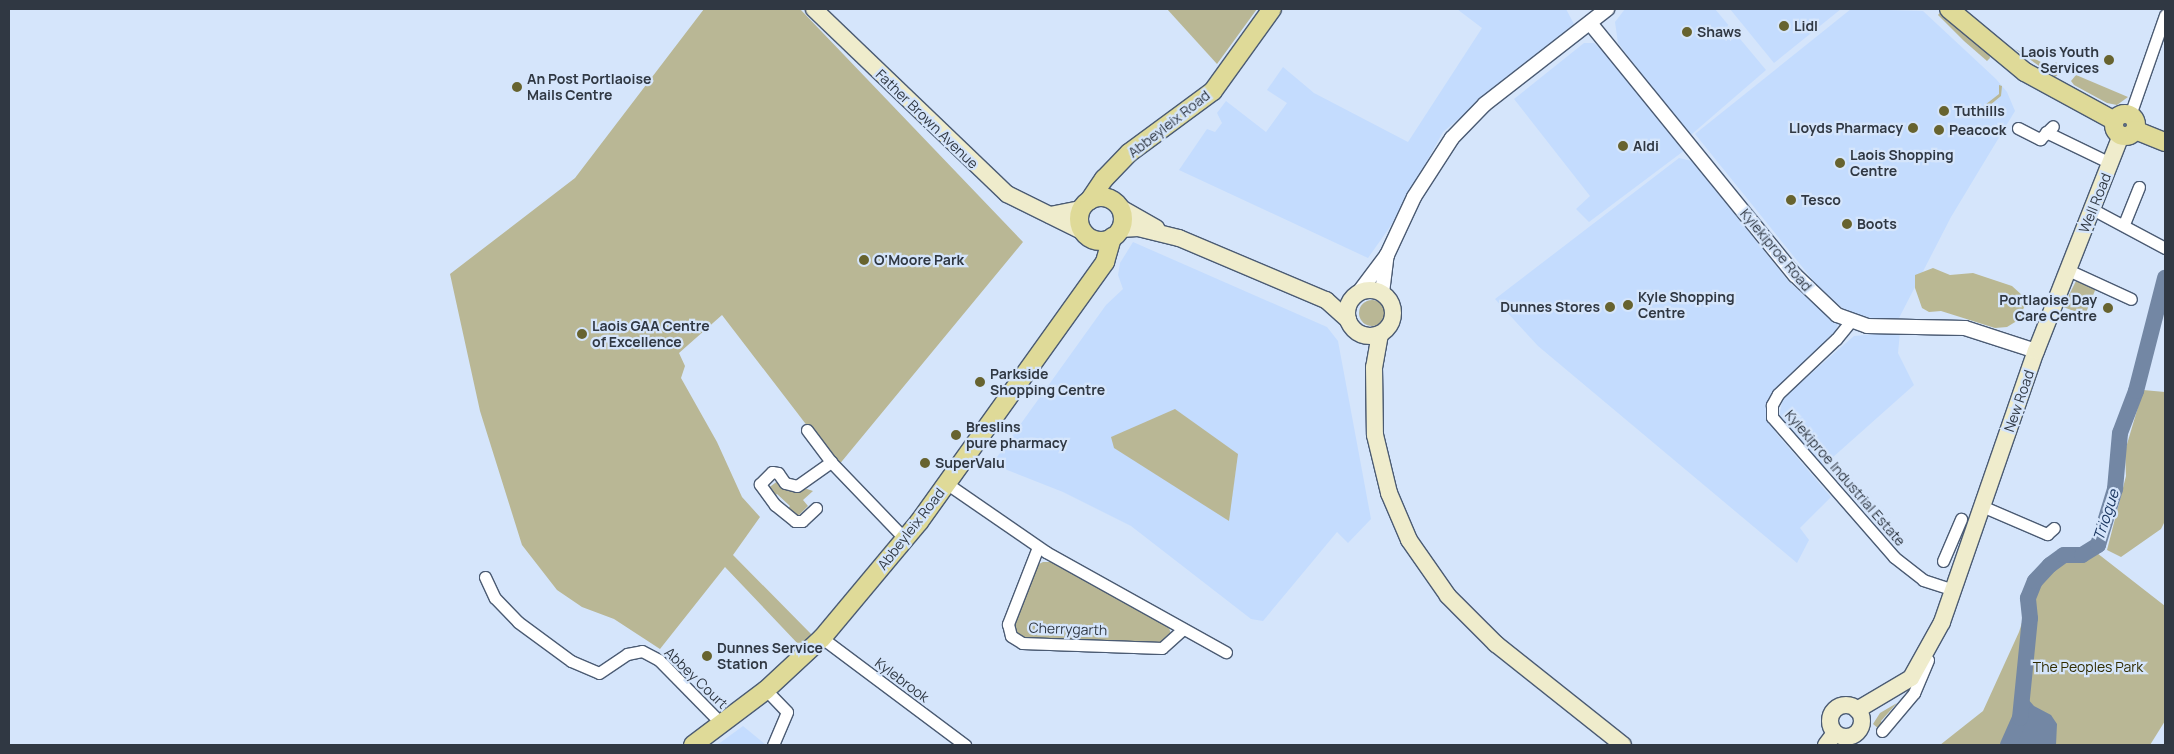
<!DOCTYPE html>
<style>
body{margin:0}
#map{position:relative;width:2174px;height:754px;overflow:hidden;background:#d5e5fb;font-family:Manrope,sans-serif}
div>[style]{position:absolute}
.built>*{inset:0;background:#c4dcfe}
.green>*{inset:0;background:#b9b795}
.round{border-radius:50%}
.forest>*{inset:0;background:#bab893}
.water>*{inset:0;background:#7387a4}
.river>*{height:16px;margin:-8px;padding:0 8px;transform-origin:8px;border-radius:8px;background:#7387a4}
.roads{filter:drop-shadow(1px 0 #4b5b73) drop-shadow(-1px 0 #4b5b73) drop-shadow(0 1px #4b5b73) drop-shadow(0 -1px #4b5b73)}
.minor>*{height:11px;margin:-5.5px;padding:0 5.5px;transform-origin:5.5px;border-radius:5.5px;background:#fff}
.tertiary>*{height:14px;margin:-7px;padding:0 7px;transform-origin:7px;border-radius:7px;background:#fff}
.secondary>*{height:16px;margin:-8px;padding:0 8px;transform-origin:8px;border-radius:8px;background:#efeccc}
.secondary>.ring{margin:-8px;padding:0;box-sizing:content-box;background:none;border:16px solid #efeccc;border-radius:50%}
.primary>*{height:18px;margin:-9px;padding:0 9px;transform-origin:9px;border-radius:9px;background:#dfda98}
.primary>.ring{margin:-9px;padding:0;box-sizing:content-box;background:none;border:18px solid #dfda98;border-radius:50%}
.dots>*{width:14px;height:14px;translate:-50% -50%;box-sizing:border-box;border:2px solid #d5e5fb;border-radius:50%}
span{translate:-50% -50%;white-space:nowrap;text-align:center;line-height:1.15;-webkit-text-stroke:4.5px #d5e5fb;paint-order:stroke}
.poi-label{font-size:14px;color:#303843;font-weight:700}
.left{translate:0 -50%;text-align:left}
.right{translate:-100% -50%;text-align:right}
.street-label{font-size:14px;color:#303843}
.park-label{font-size:14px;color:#302c00}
.water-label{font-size:15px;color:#1a3660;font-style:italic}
.frame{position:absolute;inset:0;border:10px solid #303843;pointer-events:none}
</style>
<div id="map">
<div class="built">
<div style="clip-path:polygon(1457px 9px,1566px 9px,1574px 24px,1443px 132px,1392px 224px,1368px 258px,1179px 170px,1207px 129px,1215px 132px,1222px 123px,1217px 113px,1226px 101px,1266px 132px,1287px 103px,1267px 90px,1283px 67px,1314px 93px,1408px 142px,1482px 28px)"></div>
<div style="clip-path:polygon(1625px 9px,1715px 9px,1766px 70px,1692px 134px,1687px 133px,1618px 43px,1615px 22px)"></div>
<div style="clip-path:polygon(1730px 9px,1841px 9px,1774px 63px)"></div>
<div style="clip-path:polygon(1851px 9px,1923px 11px,1996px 79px,2007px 92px,2015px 111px,1951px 217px,1899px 318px,1883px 321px,1847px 312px,1816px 284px,1695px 134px)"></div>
<div style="clip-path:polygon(1584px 43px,1594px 43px,1610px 58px,1685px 150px,1589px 222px,1576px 209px,1590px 196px,1514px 99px)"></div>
<div style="clip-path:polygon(1679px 158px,1692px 161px,1789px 282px,1838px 324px,1836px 333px,1768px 415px,1776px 433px,1831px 497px,1800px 528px,1809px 540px,1797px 563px,1538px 346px,1495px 299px)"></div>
<div style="clip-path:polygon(1133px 242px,1327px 327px,1338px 341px,1371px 519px,1348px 543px,1337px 532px,1263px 621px,1251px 619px,1131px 526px,1063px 492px,992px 464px,1106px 305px,1123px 289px,1118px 275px,1120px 263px)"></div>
<div style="clip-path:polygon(1900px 332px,1898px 353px,1914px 385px,1823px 466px,1779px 416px,1783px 398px,1854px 336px)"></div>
<div style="clip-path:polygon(743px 726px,766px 745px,717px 745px)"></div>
</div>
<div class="green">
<div style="clip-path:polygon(704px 9px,800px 9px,1023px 242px,838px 466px,722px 315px,679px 353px,685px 366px,681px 378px,717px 442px,742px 497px,760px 517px,733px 555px,812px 635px,800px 646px,725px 567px,660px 649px,614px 619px,582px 607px,557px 590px,522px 545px,480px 411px,450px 274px,575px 178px)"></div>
<div style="clip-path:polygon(1167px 9px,1257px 9px,1217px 64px)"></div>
<div style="clip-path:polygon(1942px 10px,1989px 54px,1990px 58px,1987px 61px,1964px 41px,1938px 15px)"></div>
<div style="clip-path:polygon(2015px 49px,2053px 68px,2056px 62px,2062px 72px,2055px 77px)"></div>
<div style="clip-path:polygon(2076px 75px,2128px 97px,2117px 105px,2107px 103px,2074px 85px,2071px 81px)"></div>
<div style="clip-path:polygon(1999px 85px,2002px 86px,2001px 96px,1978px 115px,1976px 112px,1999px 94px)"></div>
<div style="clip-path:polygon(2077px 279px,2096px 288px,2085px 315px,2063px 307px)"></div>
<div class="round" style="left:1359px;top:300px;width:26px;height:26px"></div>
<div style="clip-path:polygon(2143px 390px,2165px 392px,2165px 521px,2161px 529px,2121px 557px,2107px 550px,2126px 476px,2125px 451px)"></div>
<div style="clip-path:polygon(1175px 409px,1238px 454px,1229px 521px,1114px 448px,1111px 437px)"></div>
<div style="clip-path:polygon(779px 480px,790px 491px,804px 488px,813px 491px,803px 500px,808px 506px,796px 518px,786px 511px,790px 506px,777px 494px,772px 498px,767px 489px)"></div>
<div style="clip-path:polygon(2088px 546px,2165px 606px,2165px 721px,2150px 745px,1940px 745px,1983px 711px,2019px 632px,2026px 610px,2025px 597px,2032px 580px,2050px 557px)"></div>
<div style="clip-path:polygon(1043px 562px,1053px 562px,1168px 625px,1171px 634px,1162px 642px,1153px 643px,1026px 640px,1014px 631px,1014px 616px,1035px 566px)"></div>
<div style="clip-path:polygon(1897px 703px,1881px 721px,1883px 725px,1879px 729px,1873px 724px,1880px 713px)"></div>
</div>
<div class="forest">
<div style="clip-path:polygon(1933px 268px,1950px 275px,1973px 273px,2012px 286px,2023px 296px,2025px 304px,2020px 319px,2007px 327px,1995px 328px,1941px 311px,1929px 312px,1922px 308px,1915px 288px,1915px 275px)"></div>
</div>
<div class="water">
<div style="clip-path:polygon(2020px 690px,2034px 706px,2051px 715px,2057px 724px,2056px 745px,2008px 745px,2020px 718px)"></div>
</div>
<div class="river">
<div style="left:2008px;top:745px;width:30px;rotate:-66deg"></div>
<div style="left:2020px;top:718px;width:100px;rotate:-84.3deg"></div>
<div style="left:2030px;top:618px;width:20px;rotate:-96deg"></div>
<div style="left:2028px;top:598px;width:18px;rotate:-68deg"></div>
<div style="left:2035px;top:581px;width:22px;rotate:-47deg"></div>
<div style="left:2050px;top:565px;width:17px;rotate:-36deg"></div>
<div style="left:2064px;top:555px;width:18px"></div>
<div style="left:2082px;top:555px;width:19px;rotate:-32deg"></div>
<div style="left:2098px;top:545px;width:59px;rotate:-73.1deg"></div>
<div style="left:2115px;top:489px;width:56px;rotate:-84.9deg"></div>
<div style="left:2120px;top:433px;width:45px;rotate:-69.1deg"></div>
<div style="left:2136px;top:391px;width:117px;rotate:-75.6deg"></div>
</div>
<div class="roads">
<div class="minor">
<div style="left:2130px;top:115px;width:106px;rotate:-70.7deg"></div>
<div style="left:2018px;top:128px;width:25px;rotate:27deg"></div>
<div style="left:2040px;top:139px;width:18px;rotate:-45deg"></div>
<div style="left:2046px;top:132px;width:71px;rotate:25.8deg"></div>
<div style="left:2092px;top:209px;width:83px;rotate:28.1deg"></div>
<div style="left:2124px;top:224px;width:40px;rotate:-68deg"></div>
<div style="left:2068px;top:270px;width:69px;rotate:24.7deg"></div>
<div style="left:1850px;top:322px;width:22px;rotate:129deg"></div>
<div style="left:1836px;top:339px;width:80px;rotate:136.5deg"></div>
<div style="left:1778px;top:394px;width:13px;rotate:119deg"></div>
<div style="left:1772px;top:405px;width:12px;rotate:90deg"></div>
<div style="left:1772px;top:417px;width:186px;rotate:48.9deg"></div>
<div style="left:1894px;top:557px;width:37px;rotate:38deg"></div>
<div style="left:1923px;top:580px;width:32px;rotate:18deg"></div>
<div style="left:807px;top:430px;width:40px;rotate:53deg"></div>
<div style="left:831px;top:462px;width:107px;rotate:46.1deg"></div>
<div style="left:946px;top:483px;width:121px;rotate:34.6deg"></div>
<div style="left:1046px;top:552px;width:206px;rotate:29.1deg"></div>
<div style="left:1984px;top:507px;width:69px;rotate:23.2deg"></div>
<div style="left:2047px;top:534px;width:9px;rotate:-41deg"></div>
<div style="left:816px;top:508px;width:19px;rotate:137deg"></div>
<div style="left:802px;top:521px;width:7px;rotate:180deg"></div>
<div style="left:795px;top:521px;width:26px;rotate:-141deg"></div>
<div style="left:775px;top:505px;width:26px;rotate:-126deg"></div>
<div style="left:760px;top:484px;width:17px;rotate:-45deg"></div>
<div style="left:772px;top:472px;width:6px;rotate:9deg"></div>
<div style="left:778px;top:473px;width:12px;rotate:55deg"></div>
<div style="left:785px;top:483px;width:12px;rotate:14deg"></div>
<div style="left:797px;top:486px;width:42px;rotate:-35.2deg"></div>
<div style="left:1038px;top:547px;width:83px;rotate:111.3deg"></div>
<div style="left:1008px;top:624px;width:12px;rotate:76deg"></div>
<div style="left:1011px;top:636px;width:13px;rotate:32deg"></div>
<div style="left:1022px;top:643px;width:140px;rotate:2deg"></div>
<div style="left:1162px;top:648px;width:28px;rotate:-42deg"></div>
<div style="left:1943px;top:561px;width:46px;rotate:-66.8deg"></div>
<div style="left:485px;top:577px;width:23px;rotate:65deg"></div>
<div style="left:495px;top:598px;width:33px;rotate:46deg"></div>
<div style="left:518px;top:622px;width:66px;rotate:36.3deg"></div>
<div style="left:571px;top:661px;width:30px;rotate:23deg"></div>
<div style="left:599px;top:673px;width:34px;rotate:-34deg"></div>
<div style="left:627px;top:654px;width:15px;rotate:-11deg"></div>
<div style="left:642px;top:651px;width:19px;rotate:28deg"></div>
<div style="left:659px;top:660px;width:90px;rotate:45.5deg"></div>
<div style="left:822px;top:638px;width:179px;rotate:36.8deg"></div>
<div style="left:766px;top:690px;width:30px;rotate:46deg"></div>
<div style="left:787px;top:712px;width:36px;rotate:113deg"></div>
<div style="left:1882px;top:731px;width:50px;rotate:-49.9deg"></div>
<div style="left:1914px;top:693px;width:36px;rotate:-67deg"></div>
</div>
<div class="tertiary">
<div style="left:1590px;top:23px;width:325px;rotate:50.9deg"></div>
<div style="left:1795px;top:275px;width:58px;rotate:43.6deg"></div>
<div style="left:1837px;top:315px;width:32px;rotate:20deg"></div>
<div style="left:1867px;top:326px;width:98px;rotate:1.2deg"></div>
<div style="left:1965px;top:328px;width:75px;rotate:17.9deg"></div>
<div style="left:1360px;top:291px;width:45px;rotate:-53.1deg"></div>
<div style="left:1387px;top:255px;width:64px;rotate:-65deg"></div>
<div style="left:1414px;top:197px;width:70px;rotate:-57.2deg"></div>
<div style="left:1452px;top:138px;width:47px;rotate:-45.9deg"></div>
<div style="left:1485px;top:104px;width:155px;rotate:-37.9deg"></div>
<div style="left:1382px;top:293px;width:38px;rotate:-83deg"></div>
</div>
<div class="secondary">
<div style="left:814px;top:9px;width:267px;rotate:43.8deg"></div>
<div style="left:1007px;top:194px;width:84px;rotate:26.3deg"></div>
<div style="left:1119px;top:207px;width:43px;rotate:29.6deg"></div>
<div style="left:1050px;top:215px;width:32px;rotate:-11deg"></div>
<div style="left:1120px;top:229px;width:18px;rotate:-3deg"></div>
<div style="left:1138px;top:228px;width:42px;rotate:13.7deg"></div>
<div style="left:1179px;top:238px;width:160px;rotate:22.9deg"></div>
<div style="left:1326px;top:300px;width:30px;rotate:42deg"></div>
<div class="ring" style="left:1347px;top:290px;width:30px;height:30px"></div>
<div style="left:1380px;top:334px;width:34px;rotate:100deg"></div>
<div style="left:1374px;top:367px;width:68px;rotate:89.2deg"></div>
<div style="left:1375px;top:435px;width:60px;rotate:76.4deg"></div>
<div style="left:1389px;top:493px;width:51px;rotate:66.9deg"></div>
<div style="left:1409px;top:540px;width:68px;rotate:55.1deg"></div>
<div style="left:1448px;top:596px;width:68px;rotate:45deg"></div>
<div style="left:1496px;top:644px;width:162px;rotate:38.5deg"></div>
<div class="ring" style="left:1830px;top:705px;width:16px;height:16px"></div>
<div style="left:1857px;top:710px;width:63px;rotate:-30.7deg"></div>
<div style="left:1911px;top:678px;width:64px;rotate:-61deg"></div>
<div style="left:1942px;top:622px;width:287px;rotate:-70.9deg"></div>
<div style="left:2036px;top:351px;width:232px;rotate:-68.5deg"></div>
<div style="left:1826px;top:745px;width:15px;rotate:-53deg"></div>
</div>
<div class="primary">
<div style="left:1949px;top:9px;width:99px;rotate:39.7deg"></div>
<div style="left:2025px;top:72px;width:102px;rotate:28.6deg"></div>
<div class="ring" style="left:2114px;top:114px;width:4px;height:4px"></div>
<div style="left:2135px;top:130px;width:32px;rotate:22deg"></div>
<div class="ring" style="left:1079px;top:197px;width:26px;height:26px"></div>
<div style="left:1089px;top:201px;width:27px;rotate:-56deg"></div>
<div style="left:1104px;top:179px;width:36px;rotate:-46deg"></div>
<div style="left:1129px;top:153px;width:104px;rotate:-36.4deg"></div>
<div style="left:1213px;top:91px;width:101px;rotate:-54.3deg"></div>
<div style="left:693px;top:745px;width:91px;rotate:-37deg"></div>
<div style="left:766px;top:690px;width:76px;rotate:-42.9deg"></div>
<div style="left:822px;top:638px;width:151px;rotate:-50.1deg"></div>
<div style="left:919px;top:522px;width:320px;rotate:-54.4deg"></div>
<div style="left:1105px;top:262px;width:26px;rotate:-74deg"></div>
</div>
</div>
<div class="dots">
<div style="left:1784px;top:26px;background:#67632f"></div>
<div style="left:1687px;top:32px;background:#67632f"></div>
<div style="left:2109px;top:60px;background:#67632f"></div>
<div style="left:517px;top:87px;background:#67632f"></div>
<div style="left:1944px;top:111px;background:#67632f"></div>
<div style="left:1913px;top:128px;background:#67632f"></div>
<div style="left:1939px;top:130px;background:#67632f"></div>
<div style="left:1623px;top:146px;background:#67632f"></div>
<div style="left:1840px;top:163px;background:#67632f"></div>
<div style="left:1791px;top:200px;background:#67632f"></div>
<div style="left:1847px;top:224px;background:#67632f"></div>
<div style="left:864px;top:260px;background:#67632f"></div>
<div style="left:1628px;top:305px;background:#67632f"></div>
<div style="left:1610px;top:307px;background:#67632f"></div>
<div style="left:2108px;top:308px;background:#67632f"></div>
<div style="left:582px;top:334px;background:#67632f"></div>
<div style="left:980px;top:382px;background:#67632f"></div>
<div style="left:956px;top:435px;background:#67632f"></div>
<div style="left:925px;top:463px;background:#67632f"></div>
<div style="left:707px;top:656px;background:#67632f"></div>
</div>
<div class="poi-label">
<span class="left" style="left:1794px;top:26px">Lidl</span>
<span class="left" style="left:1697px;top:32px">Shaws</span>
<span class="right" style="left:2099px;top:60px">Laois Youth<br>Services</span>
<span class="left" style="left:527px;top:87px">An Post Portlaoise<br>Mails Centre</span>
<span class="left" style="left:1954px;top:111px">Tuthills</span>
<span class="right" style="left:1903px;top:128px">Lloyds Pharmacy</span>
<span class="left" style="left:1949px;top:130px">Peacock</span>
<span class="left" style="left:1633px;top:146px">Aldi</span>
<span class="left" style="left:1850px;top:163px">Laois Shopping<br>Centre</span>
<span class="left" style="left:1801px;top:200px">Tesco</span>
<span class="left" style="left:1857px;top:224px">Boots</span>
<span class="left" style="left:874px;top:260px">O'Moore Park</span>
<span class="left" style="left:1638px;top:305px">Kyle Shopping<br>Centre</span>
<span class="right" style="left:2097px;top:308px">Portlaoise Day<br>Care Centre</span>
<span class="right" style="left:1600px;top:307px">Dunnes Stores</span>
<span class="left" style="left:592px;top:334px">Laois GAA Centre<br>of Excellence</span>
<span class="left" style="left:990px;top:382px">Parkside<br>Shopping Centre</span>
<span class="left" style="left:966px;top:435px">Breslins<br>pure pharmacy</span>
<span class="left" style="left:935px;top:463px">SuperValu</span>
<span class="left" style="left:717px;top:656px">Dunnes Service<br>Station</span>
</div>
<div class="street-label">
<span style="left:927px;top:119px;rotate:44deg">Father Brown Avenue</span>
<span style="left:1169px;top:124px;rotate:-38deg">Abbeyleix Road</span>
<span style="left:2095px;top:203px;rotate:-68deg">Well Road</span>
<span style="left:1776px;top:250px;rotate:50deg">Kylekiproe Road</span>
<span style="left:2019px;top:401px;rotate:-71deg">New Road</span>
<span style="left:1845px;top:478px;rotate:49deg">Kylekiproe Industrial Estate</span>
<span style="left:911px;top:529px;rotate:-52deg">Abbeyleix Road</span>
<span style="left:1068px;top:629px;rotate:2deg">Cherrygarth</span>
<span style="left:696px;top:678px;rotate:44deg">Abbey Court</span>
<span style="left:902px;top:680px;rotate:37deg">Kylebrook</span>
</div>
<div class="park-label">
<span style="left:2088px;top:667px">The Peoples Park</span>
</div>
<div class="water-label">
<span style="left:2106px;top:515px;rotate:-72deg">Triogue</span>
</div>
<div class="frame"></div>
</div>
